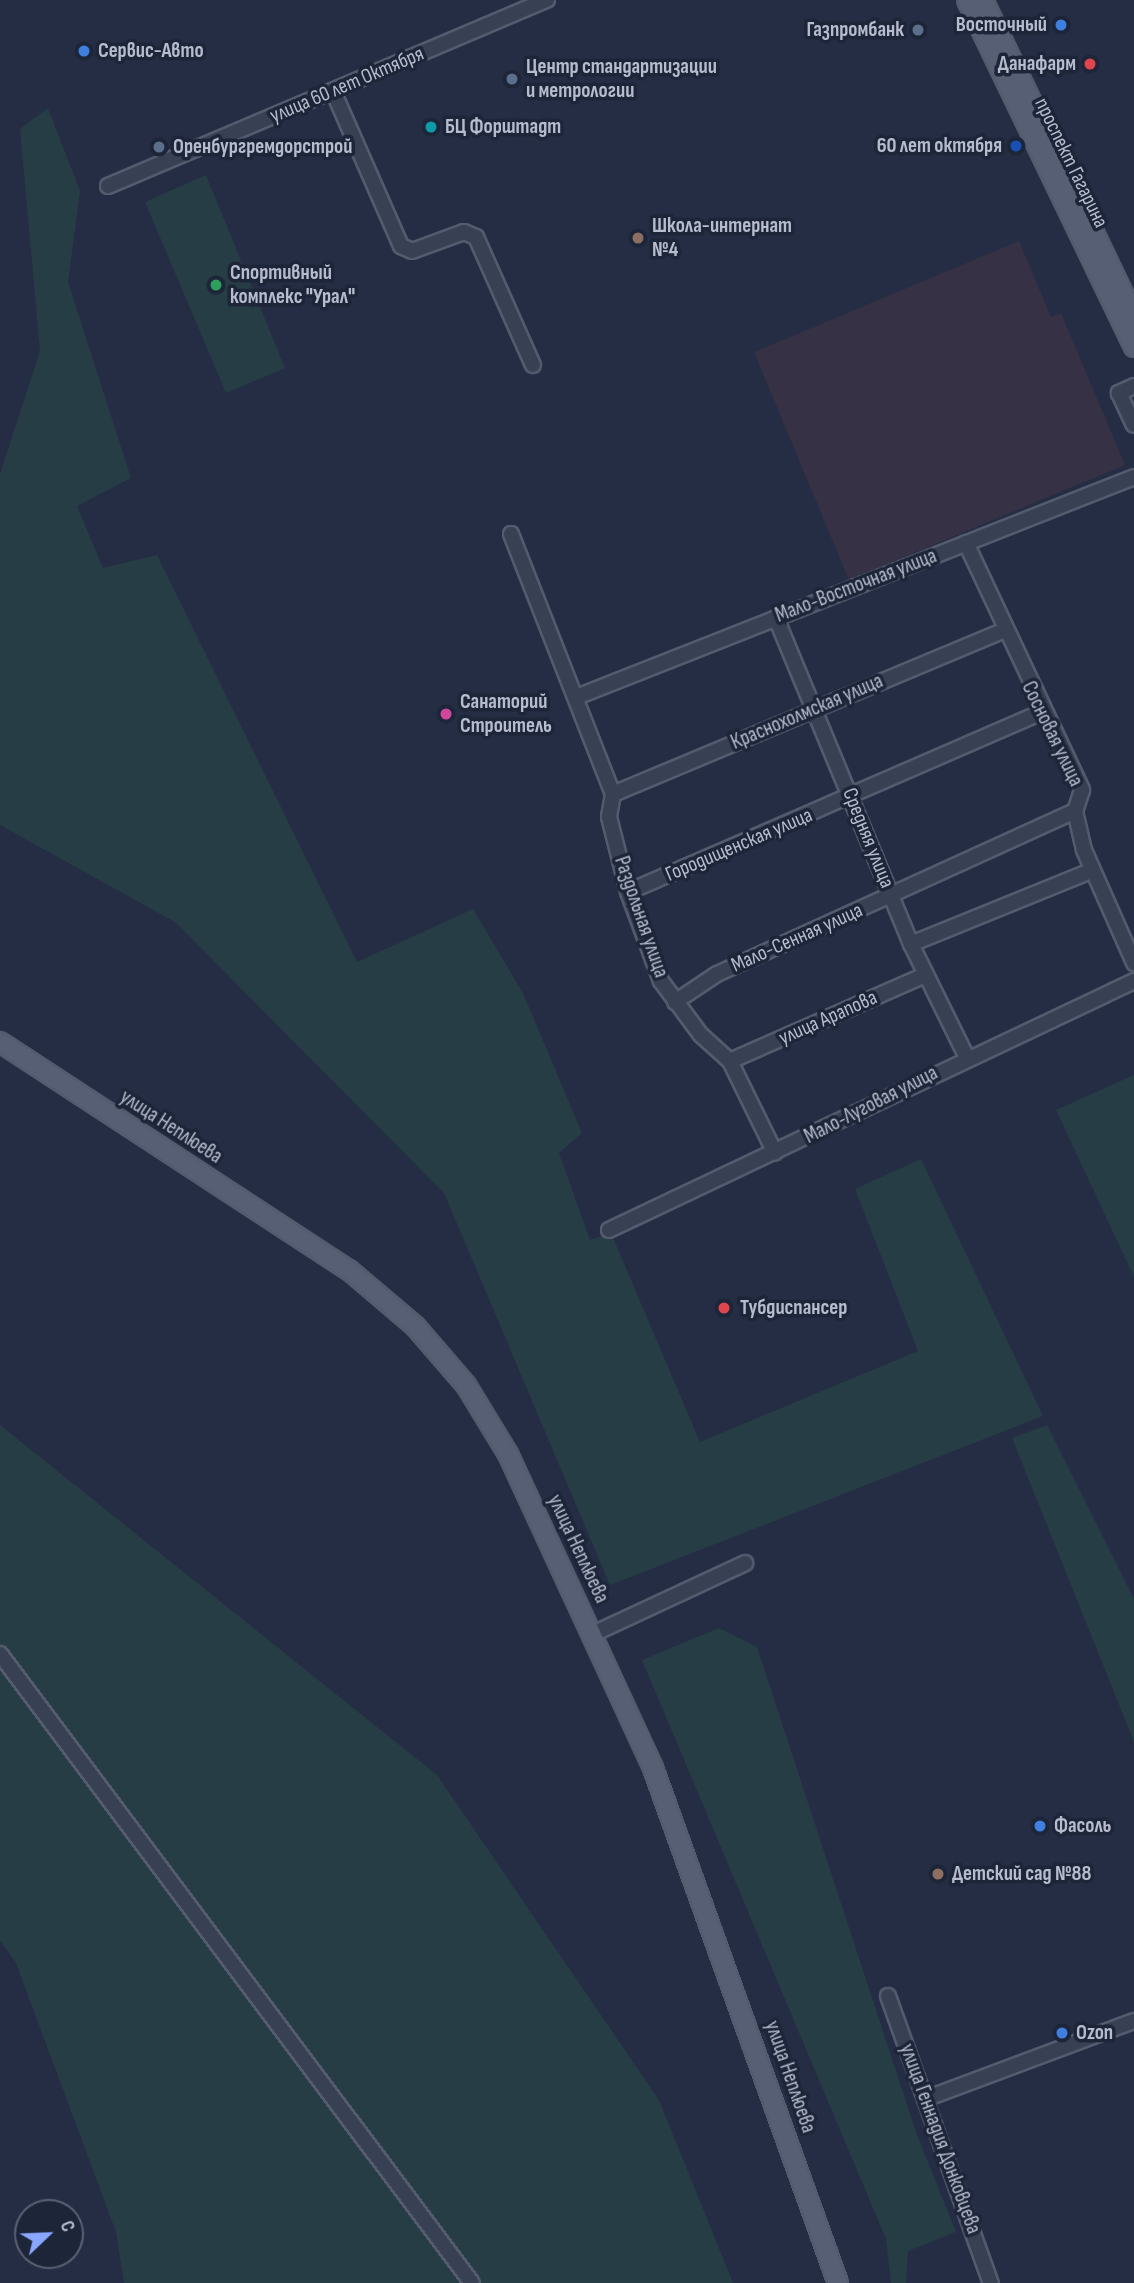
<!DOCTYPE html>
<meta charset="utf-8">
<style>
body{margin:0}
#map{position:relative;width:1134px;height:2283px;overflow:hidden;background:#242d44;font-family:"Sofia Sans Condensed",sans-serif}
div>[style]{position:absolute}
.medical>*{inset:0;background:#363144}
.green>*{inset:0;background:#263d45}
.roads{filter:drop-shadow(2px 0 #545b6e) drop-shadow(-2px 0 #545b6e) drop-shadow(0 2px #545b6e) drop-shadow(0 -2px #545b6e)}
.minor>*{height:14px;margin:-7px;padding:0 7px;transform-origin:7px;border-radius:7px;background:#384053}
.major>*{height:18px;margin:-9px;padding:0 9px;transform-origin:9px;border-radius:9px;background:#565f73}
.dots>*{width:19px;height:19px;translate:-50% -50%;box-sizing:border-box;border:4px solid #1d2539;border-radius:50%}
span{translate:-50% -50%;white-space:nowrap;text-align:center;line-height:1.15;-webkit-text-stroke:7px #1d2539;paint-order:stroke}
.poi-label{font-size:21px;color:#b6bccd;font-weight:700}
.right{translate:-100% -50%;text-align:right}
.left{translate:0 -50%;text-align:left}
.street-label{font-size:21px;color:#b6bccd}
.north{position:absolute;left:14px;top:2199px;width:70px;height:70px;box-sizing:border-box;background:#1d2539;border:2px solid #5a6174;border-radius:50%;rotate:67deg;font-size:19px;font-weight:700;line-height:28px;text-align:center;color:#b6bccd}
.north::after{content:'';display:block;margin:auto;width:24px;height:32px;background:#89a7ff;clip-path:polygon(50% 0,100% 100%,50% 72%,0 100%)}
</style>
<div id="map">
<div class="medical">
<div style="clip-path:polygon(1019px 241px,1051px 317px,1061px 313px,1125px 465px,849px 580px,754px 352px)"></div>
</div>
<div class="green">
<div style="clip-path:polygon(48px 108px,80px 191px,68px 282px,131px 478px,77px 506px,103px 568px,157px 555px,357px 962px,473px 909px,523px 993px,582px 1133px,559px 1153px,590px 1240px,611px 1233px,700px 1442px,918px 1351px,855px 1189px,921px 1159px,1043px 1416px,610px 1585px,444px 1193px,175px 922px,0 825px,0 474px,40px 351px,20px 129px)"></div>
<div style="clip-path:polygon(206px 175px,285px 368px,226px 393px,145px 202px)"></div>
<div style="clip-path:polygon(1134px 1075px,1134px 1277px,1056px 1110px)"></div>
<div style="clip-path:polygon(0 1425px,437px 1775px,659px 2100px,733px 2283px,124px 2283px,116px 2232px,16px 1963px,0 1940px)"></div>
<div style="clip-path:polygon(1047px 1425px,1134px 1599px,1134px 1742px,1012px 1438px)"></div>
<div style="clip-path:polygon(719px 1628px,757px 1647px,917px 2135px,956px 2232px,908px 2251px,906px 2283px,891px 2283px,886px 2239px,642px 1660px)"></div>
</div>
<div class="roads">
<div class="minor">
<div style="left:333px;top:91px;width:169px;rotate:66.3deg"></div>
<div style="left:401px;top:246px;width:12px;rotate:24deg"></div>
<div style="left:412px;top:251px;width:55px;rotate:-20.1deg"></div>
<div style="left:464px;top:232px;width:13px;rotate:23deg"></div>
<div style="left:476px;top:237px;width:140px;rotate:66deg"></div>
<div style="left:108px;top:186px;width:477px;rotate:-23deg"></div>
<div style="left:1134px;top:386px;width:17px;rotate:155deg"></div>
<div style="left:1119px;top:393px;width:35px;rotate:65deg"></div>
<div style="left:511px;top:534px;width:279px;rotate:68.6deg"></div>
<div style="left:613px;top:794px;width:23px;rotate:100deg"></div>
<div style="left:609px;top:817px;width:77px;rotate:75.8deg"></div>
<div style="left:628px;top:892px;width:95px;rotate:69.7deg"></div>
<div style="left:661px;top:981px;width:67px;rotate:53.5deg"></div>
<div style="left:701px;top:1035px;width:39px;rotate:42deg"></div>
<div style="left:730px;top:1061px;width:102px;rotate:63.9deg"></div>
<div style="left:966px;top:543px;width:273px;rotate:64.8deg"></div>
<div style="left:1082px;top:790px;width:22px;rotate:108deg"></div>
<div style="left:1075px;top:811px;width:40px;rotate:77deg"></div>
<div style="left:1084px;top:850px;width:124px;rotate:66.1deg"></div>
<div style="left:776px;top:618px;width:353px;rotate:67.5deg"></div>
<div style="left:911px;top:944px;width:125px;rotate:63.8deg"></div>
<div style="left:579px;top:696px;width:597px;rotate:-21.53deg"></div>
<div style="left:613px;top:794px;width:422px;rotate:-22.7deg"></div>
<div style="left:628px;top:892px;width:451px;rotate:-23.5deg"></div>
<div style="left:911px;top:944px;width:196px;rotate:-22.1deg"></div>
<div style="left:675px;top:1002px;width:50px;rotate:-33.7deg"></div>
<div style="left:717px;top:974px;width:393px;rotate:-24.5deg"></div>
<div style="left:730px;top:1061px;width:213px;rotate:-23.8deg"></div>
<div style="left:609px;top:1230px;width:581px;rotate:-25.37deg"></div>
<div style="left:593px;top:1634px;width:168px;rotate:-25deg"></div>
<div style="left:0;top:1654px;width:786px;rotate:53.12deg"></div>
<div style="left:888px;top:1996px;width:305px;rotate:70.3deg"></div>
<div style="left:925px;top:2099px;width:223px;rotate:-20.5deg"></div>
</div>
<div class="major">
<div style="left:967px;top:0;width:385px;rotate:64.3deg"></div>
<div style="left:983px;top:0;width:351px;rotate:64.5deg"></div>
<div style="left:0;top:1042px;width:417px;rotate:33.2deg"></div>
<div style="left:349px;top:1270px;width:87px;rotate:40.3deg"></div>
<div style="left:415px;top:1326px;width:78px;rotate:49.2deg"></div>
<div style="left:466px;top:1385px;width:81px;rotate:58.7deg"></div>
<div style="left:508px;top:1454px;width:346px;rotate:65.2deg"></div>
<div style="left:653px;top:1768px;width:547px;rotate:70.24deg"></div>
</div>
</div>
<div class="dots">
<div style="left:1061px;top:25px;background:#3f7fe0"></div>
<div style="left:918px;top:30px;background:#5c6f8a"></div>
<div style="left:84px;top:51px;background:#3f7fe0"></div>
<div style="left:1090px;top:64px;background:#e0444e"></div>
<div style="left:512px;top:79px;background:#5c6f8a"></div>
<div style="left:431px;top:127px;background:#0f9aa8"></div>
<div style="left:1016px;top:146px;background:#1a4fb4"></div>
<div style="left:159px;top:147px;background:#5c6f8a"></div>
<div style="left:638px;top:238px;background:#8d6e63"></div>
<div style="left:216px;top:285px;background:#2e9e5b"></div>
<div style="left:446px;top:714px;background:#d1479c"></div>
<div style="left:724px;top:1308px;background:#e0444e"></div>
<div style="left:1040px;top:1826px;background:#3f7fe0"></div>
<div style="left:938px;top:1874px;background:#8d6e63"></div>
<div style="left:1062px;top:2033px;background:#3f7fe0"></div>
</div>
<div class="poi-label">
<span class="right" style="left:1047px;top:25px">Восточный</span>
<span class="right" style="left:904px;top:30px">Газпромбанк</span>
<span class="left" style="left:98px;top:51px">Сервис-Авто</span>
<span class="right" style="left:1076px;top:64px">Данафарм</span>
<span class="left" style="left:526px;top:79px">Центр стандартизации<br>и метрологии</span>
<span class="left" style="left:445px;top:127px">БЦ Форштадт</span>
<span class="right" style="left:1002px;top:146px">60 лет октября</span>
<span class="left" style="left:173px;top:147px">Оренбургремдорстрой</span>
<span class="left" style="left:652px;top:238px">Школа-интернат<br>№4</span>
<span class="left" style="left:230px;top:285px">Спортивный<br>комплекс "Урал"</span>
<span class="left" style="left:460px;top:714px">Санаторий<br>Строитель</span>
<span class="left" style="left:740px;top:1308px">Тубдиспансер</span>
<span class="left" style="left:1054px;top:1826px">Фасоль</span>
<span class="left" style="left:952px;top:1874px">Детский сад №88</span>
<span class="left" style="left:1076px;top:2033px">Ozon</span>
</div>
<div class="street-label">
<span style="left:347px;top:85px;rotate:-23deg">улица 60 лет Октября</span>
<span style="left:1071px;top:163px;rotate:64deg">проспект Гагарина</span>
<span style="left:856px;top:586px;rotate:-21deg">Мало-Восточная улица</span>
<span style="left:807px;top:712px;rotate:-23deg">Краснохолмская улица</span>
<span style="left:1052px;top:734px;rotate:64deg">Сосновая улица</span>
<span style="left:868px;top:838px;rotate:68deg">Средняя улица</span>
<span style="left:739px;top:845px;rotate:-23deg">Городищенская улица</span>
<span style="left:641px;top:917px;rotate:71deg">Раздольная улица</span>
<span style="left:797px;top:938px;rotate:-24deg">Мало-Сенная улица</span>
<span style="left:828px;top:1018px;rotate:-24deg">улица Арапова</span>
<span style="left:871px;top:1105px;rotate:-27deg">Мало-Луговая улица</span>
<span style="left:171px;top:1127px;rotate:33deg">улица Неплюева</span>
<span style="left:578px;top:1549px;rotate:65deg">улица Неплюева</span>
<span style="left:790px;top:2077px;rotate:71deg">улица Неплюева</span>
<span style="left:940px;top:2139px;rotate:70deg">улица Геннадия Донковцева</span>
</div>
<div class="north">С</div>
</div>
